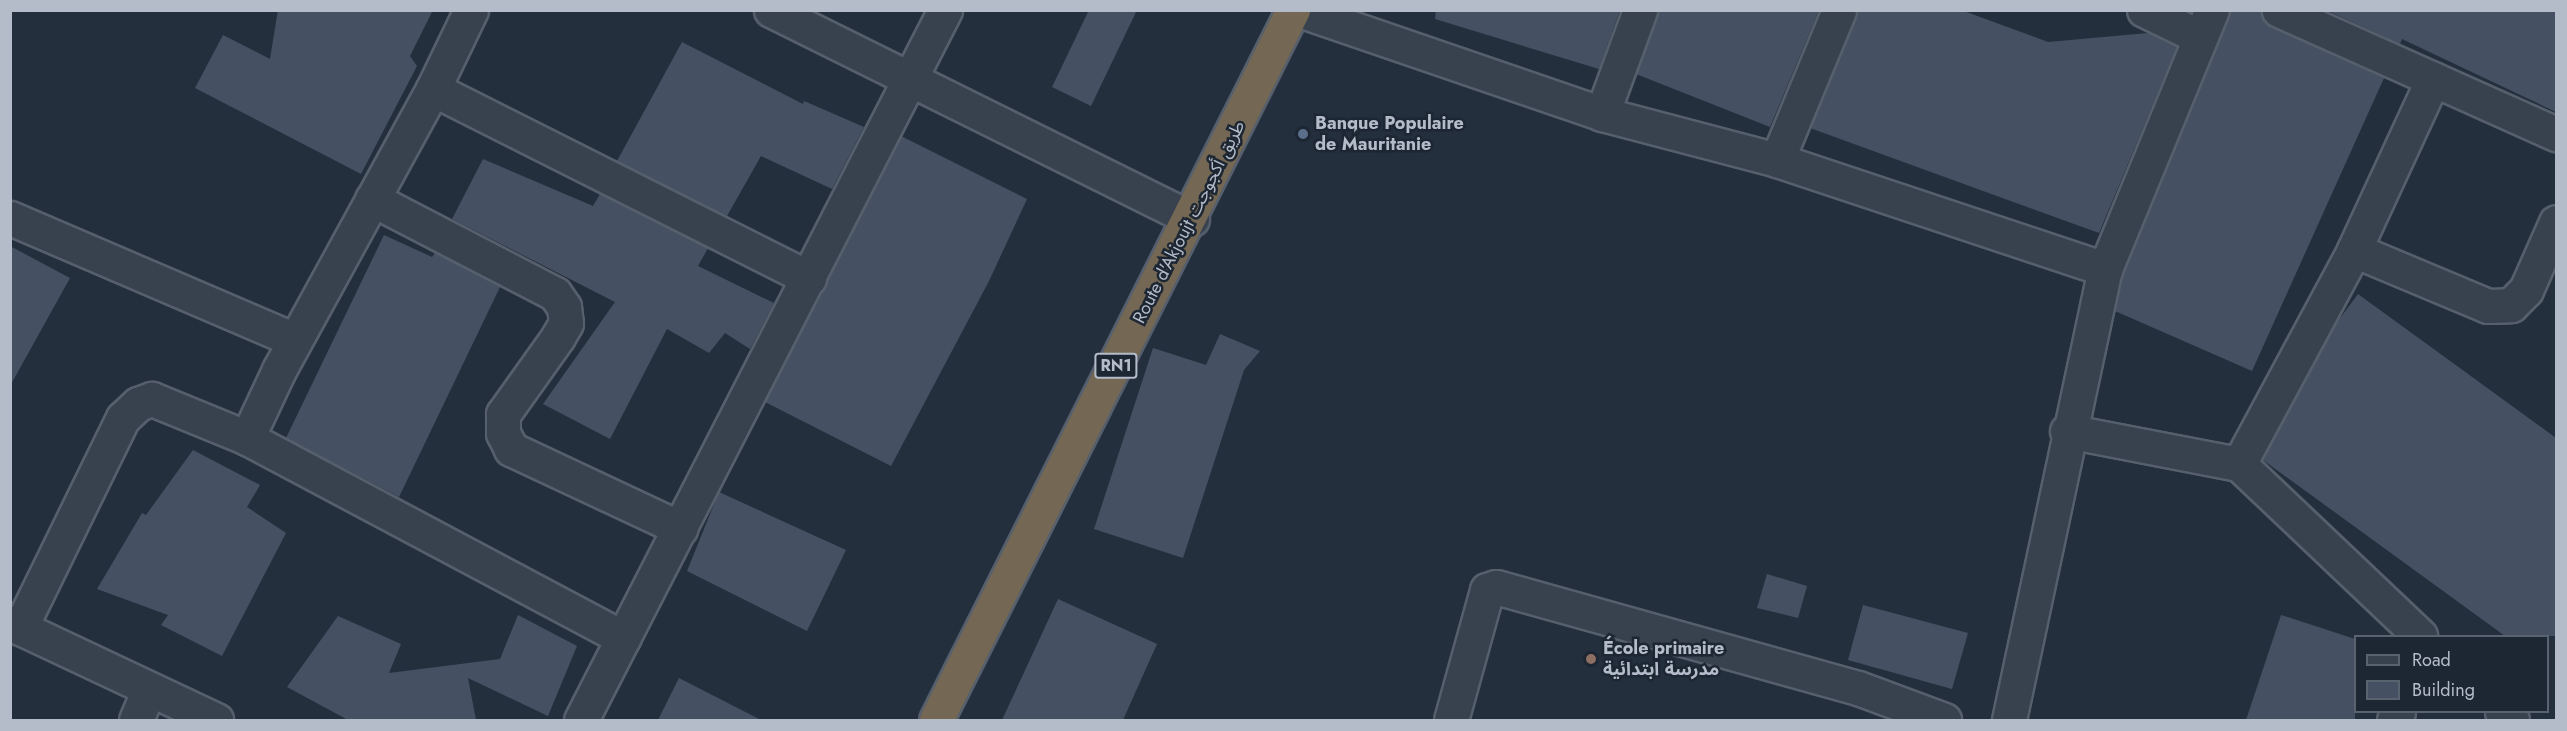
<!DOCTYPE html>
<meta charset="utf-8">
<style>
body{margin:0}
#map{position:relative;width:2567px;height:731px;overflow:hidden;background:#242f3e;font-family:Jost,"Noto Sans Arabic",sans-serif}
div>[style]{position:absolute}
.building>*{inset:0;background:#455162}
.roads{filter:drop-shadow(2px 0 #565f6c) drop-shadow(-2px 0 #565f6c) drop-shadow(0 2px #565f6c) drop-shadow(0 -2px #565f6c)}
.street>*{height:33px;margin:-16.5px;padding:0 16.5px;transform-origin:16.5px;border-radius:16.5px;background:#38414e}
.highway>*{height:33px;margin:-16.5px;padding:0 16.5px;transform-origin:16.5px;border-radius:16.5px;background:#746855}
.dots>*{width:16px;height:16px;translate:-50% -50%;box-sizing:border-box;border:3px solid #1d2633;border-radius:50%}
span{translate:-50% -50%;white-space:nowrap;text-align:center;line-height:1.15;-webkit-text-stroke:5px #1d2633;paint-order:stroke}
.shield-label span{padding:2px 4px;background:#1d2633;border:2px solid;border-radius:4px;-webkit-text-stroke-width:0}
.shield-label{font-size:16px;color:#b4bcc9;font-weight:700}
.poi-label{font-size:18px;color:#b4bcc9;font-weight:700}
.left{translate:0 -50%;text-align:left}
.street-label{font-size:18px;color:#b4bcc9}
.frame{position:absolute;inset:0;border:12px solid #b4bcc9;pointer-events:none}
.legend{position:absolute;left:2354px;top:635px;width:195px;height:78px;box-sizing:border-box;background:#1d2633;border:2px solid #59626f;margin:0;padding:8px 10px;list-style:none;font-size:18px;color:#b4bcc9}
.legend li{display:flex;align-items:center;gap:12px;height:30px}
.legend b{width:30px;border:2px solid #59626f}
</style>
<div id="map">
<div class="building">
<div style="clip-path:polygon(278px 10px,433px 10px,410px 56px,417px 66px,361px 174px,195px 88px,223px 35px,270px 59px)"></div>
<div style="clip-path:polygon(1089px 10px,1137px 10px,1091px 106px,1052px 87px)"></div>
<div style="clip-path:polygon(1436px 10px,1620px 10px,1599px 69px,1435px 19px)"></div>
<div style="clip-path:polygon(1658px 10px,1819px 10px,1770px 127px,1636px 74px)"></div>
<div style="clip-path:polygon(1857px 10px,1961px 10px,2048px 42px,2148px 33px,2177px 47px,2099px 233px,1810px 128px)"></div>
<div style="clip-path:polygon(2230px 10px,2260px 10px,2271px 27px,2384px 78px,2252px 371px,2115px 311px,2123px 275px)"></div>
<div style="clip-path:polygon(2326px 10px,2556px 10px,2556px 112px,2402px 39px,2400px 44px)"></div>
<div style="clip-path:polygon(682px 42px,803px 104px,804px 101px,864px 127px,832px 189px,761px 156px,727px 216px,617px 161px)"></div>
<div style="clip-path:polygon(901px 136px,1027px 199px,989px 281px,891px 466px,765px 402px)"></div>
<div style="clip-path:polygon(483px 159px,593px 206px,600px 194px,708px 248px,698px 266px,774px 303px,750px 349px,725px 333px,709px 353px,667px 329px,610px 439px,543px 404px,615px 302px,452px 219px)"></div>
<div style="clip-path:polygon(384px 235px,432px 257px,435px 253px,500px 287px,399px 497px,286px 438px)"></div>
<div style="clip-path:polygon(10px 246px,70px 278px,10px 386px)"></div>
<div style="clip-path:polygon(2358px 294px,2556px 438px,2556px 636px,2505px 636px,2263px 460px,2335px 325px)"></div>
<div style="clip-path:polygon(1220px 334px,1260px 351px,1244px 370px,1183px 558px,1094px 529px,1153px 348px,1206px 365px)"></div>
<div style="clip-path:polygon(193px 450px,260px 485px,247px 507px,286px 533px,222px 656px,161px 625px,168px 615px,97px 589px,142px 513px,146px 515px)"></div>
<div style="clip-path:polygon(719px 492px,846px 550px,807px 631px,687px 571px)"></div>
<div style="clip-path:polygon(1767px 574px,1807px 586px,1798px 618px,1757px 608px)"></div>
<div style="clip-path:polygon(1058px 599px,1157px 644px,1123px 720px,1002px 720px)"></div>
<div style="clip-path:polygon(1863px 605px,1968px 633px,1952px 689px,1848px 660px)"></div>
<div style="clip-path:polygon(518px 615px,577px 646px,548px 716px,468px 678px,476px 720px,348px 720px,287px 687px,338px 616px,401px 644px,389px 673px,500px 659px)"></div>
<div style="clip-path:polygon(2281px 615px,2355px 639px,2355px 720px,2246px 720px)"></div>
<div style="clip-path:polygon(679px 678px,761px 720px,658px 720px)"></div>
</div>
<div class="roads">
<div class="street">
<div style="left:471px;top:10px;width:88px;rotate:115.7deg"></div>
<div style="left:433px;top:89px;width:421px;rotate:26.7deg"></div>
<div style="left:771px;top:10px;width:470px;rotate:26.4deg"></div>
<div style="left:1299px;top:10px;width:320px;rotate:18.9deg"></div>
<div style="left:1602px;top:114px;width:181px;rotate:14.7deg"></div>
<div style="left:1777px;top:160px;width:346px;rotate:18.4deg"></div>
<div style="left:2105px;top:269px;width:280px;rotate:-67.6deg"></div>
<div style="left:2144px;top:10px;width:60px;rotate:25.7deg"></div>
<div style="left:2433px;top:79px;width:135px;rotate:24.1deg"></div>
<div style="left:1602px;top:114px;width:111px;rotate:-69.9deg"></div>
<div style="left:1777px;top:160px;width:162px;rotate:-67.5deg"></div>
<div style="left:372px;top:199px;width:206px;rotate:27.4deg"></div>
<div style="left:555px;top:294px;width:16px;rotate:55deg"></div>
<div style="left:564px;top:307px;width:16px;rotate:83deg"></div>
<div style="left:566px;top:323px;width:16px;rotate:120deg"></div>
<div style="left:558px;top:337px;width:95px;rotate:125.5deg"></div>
<div style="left:503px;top:414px;width:19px;rotate:90deg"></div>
<div style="left:503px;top:433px;width:18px;rotate:63deg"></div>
<div style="left:511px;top:449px;width:187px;rotate:25.1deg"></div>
<div style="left:10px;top:218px;width:310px;rotate:23.2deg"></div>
<div style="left:2354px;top:250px;width:145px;rotate:22.7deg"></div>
<div style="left:2488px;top:306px;width:23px;rotate:-2deg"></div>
<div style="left:2511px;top:305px;width:21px;rotate:-45deg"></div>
<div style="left:2526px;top:290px;width:74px;rotate:-66.2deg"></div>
<div style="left:2067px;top:431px;width:175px;rotate:10.9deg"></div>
<div style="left:2239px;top:464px;width:250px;rotate:43.5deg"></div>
<div style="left:247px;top:438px;width:75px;rotate:-64.8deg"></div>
<div style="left:279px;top:370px;width:320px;rotate:-61.3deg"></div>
<div style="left:2239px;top:464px;width:243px;rotate:-61.7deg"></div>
<div style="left:2354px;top:250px;width:188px;rotate:-65.2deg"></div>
<div style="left:2433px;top:79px;width:169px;rotate:-155.9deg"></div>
<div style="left:10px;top:623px;width:228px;rotate:25.2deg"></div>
<div style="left:20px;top:628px;width:234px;rotate:-63.9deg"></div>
<div style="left:123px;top:418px;width:21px;rotate:-43deg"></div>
<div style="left:138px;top:404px;width:15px;rotate:-20deg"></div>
<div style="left:152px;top:399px;width:103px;rotate:22.3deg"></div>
<div style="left:247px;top:438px;width:426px;rotate:28deg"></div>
<div style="left:623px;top:638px;width:706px;rotate:-62.85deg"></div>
<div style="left:2502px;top:712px;width:13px;rotate:39deg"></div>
<div style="left:136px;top:720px;width:33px;rotate:-67deg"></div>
<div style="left:581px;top:720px;width:92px;rotate:-62.9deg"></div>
<div style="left:1451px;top:720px;width:135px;rotate:-74.5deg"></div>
<div style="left:1487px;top:590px;width:9px;rotate:-18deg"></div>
<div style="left:1496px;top:587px;width:376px;rotate:15.6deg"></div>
<div style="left:1858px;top:688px;width:92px;rotate:20.4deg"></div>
<div style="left:2009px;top:720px;width:461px;rotate:-78deg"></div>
<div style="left:2394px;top:720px;width:9px;rotate:-63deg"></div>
</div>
<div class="highway">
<div style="left:936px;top:720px;width:795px;rotate:-63.31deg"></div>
</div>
</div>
<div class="dots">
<div style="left:1303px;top:134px;background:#5c6f8a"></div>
<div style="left:1591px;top:659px;background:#8d6e63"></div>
</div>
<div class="shield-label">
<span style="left:1116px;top:366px">RN1</span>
</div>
<div class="poi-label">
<span class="left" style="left:1315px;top:134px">Banque Populaire<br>de Mauritanie</span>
<span class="left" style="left:1603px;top:659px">École primaire<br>مدرسة ابتدائية</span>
</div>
<div class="street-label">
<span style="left:1189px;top:222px;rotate:-63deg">Route d'Akjoujt طريق أكجوجت</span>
</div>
<div class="frame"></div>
<ul class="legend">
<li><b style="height:8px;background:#38414e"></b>Road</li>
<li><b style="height:16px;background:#455162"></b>Building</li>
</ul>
</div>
